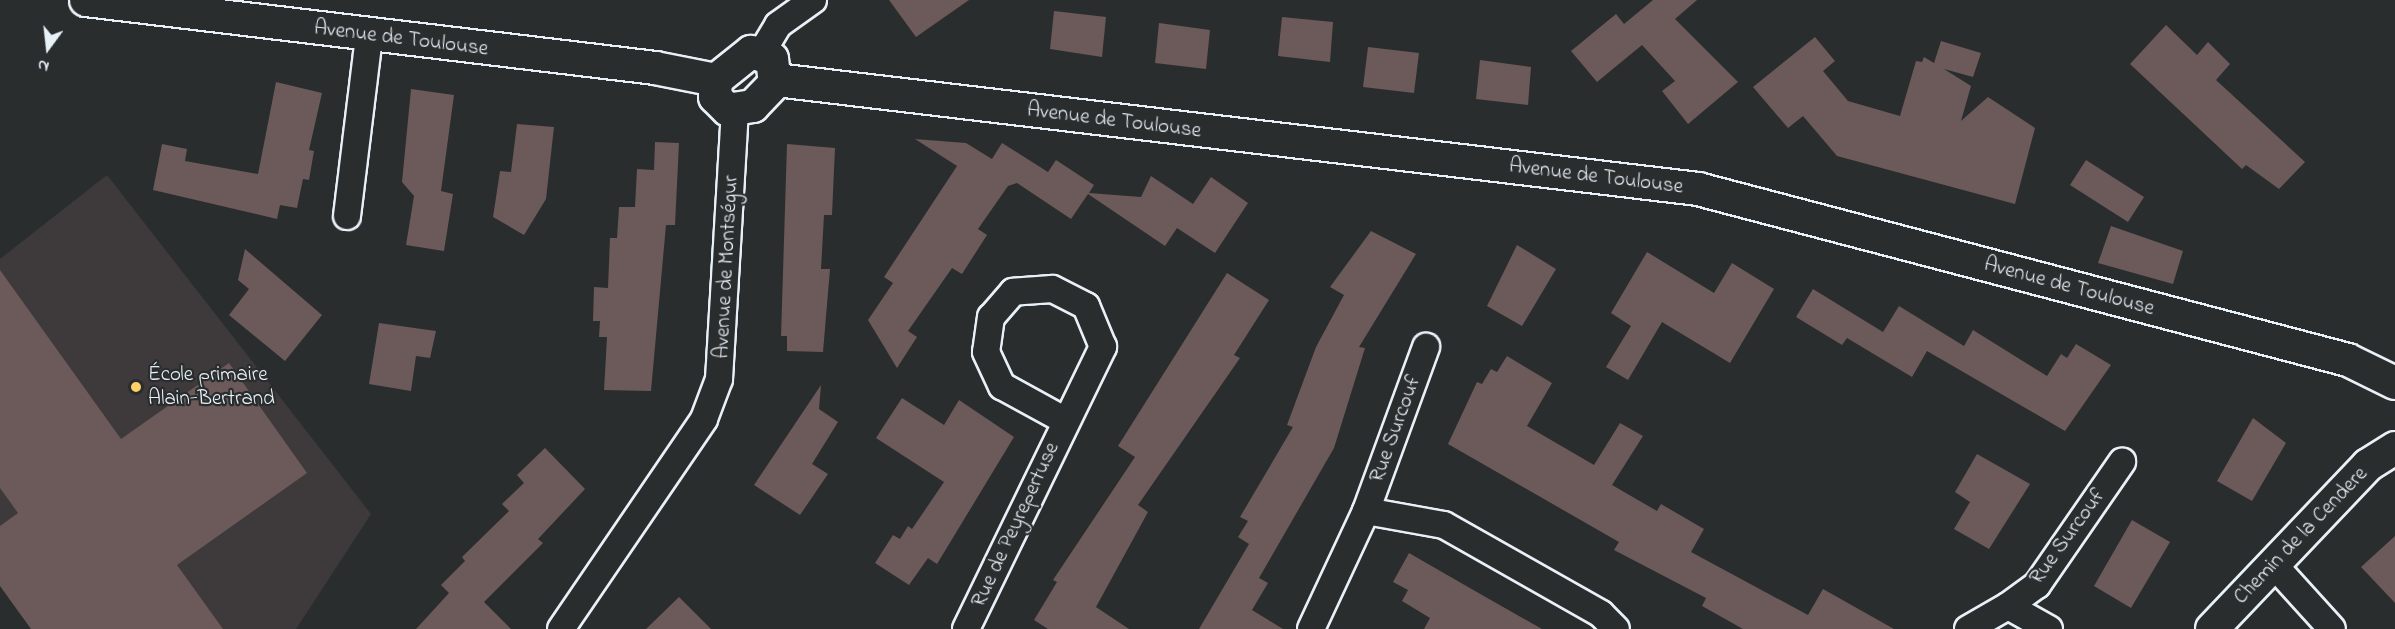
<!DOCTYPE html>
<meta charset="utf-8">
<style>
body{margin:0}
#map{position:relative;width:2395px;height:629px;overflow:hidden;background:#2a2d2e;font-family:"Indie Flower",sans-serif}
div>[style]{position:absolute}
.built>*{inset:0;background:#3e3a3b}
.building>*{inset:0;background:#6c5959}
.roads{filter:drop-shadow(2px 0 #e8f1f8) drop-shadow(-2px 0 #e8f1f8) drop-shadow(0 2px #e8f1f8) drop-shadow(0 -2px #e8f1f8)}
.minor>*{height:26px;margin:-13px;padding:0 13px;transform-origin:13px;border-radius:13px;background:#2a2d2e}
.tertiary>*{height:32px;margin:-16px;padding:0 16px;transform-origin:16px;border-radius:16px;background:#2a2d2e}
.dots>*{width:16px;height:16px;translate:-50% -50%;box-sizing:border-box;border:3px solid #2a2d2e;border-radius:50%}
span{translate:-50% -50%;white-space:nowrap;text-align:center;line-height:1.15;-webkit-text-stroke:4.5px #2a2d2e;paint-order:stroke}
.street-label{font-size:21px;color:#e8f1f8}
.poi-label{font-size:21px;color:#e8f1f8}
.left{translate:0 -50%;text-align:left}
.north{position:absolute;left:18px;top:18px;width:60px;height:60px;-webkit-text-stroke:4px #2a2d2e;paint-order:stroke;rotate:195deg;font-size:16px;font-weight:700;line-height:24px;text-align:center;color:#e8f1f8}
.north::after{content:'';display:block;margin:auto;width:21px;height:27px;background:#e8f1f8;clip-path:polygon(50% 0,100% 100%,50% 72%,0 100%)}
</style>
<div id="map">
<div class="built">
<div style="clip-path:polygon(107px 175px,371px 514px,296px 629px,34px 629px,0 584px,0 259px)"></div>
</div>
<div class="building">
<div style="clip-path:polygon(889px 0,969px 0,916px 37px)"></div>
<div style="clip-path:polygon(1653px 0,1697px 0,1675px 19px,1738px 82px,1688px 124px,1662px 91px,1675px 81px,1642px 45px,1597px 82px,1571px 51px,1616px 14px,1624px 24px)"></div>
<div style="clip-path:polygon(1054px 11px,1106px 17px,1102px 57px,1050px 49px)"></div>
<div style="clip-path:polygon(1282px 17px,1333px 22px,1330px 62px,1278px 56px)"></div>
<div style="clip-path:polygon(1159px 23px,1210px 30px,1206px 69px,1155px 63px)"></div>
<div style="clip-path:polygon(2166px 25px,2197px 55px,2208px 42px,2230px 64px,2216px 80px,2305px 162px,2279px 189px,2246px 165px,2242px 169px,2130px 64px)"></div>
<div style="clip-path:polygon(1815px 37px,1835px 61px,1823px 71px,1848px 101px,1900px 116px,1916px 61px,1922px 62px,1924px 57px,1934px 63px,1941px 41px,1981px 53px,1973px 77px,1944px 69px,1971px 86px,1961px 121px,1988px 97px,2035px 128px,2015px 204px,1837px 156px,1803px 116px,1788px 128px,1753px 87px)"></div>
<div style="clip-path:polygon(1368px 47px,1419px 53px,1414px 93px,1363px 87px)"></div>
<div style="clip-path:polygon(1480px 60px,1531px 67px,1528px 105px,1476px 99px)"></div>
<div style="clip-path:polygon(276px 82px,322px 93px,309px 150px,314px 151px,309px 180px,303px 179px,297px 208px,280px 205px,277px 219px,153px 190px,162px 144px,187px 149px,185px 161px,258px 174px)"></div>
<div style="clip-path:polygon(411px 89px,454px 95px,441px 191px,453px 194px,444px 251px,406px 245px,414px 196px,402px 182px)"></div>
<div style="clip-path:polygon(517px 124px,554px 127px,546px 199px,524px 235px,493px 217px,500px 171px,511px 172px)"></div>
<div style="clip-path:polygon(915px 139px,966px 143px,992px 159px,1002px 143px,1048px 172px,1056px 160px,1094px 185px,1089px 193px,1141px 197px,1151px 176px,1193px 204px,1211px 177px,1248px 203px,1215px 253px,1177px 228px,1165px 246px,1088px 194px,1071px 219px,1017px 183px,1008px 186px,978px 229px,987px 235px,962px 274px,952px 268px,908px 331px,917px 337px,897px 368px,868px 320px,893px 283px,884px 277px,957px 166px)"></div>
<div style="clip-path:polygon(655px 142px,679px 143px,675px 225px,666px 225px,651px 391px,604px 390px,607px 337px,599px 337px,600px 321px,593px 321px,594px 287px,608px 288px,610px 238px,617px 238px,619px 207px,635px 207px,637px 169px,654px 170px)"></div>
<div style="clip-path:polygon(787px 144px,835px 148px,832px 215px,824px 215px,821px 269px,830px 269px,823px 352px,787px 351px,787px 336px,781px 336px)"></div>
<div style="clip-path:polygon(2086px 160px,2144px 197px,2128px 222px,2070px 185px)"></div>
<div style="clip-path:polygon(2111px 226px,2183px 251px,2173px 284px,2098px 263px)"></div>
<div style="clip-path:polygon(1371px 231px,1416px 254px,1359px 347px,1365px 348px,1334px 448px,1259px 578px,1268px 583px,1252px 610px,1283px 629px,1199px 629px,1249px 544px,1238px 537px,1248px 521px,1240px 517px,1293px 427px,1287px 425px,1316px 347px,1344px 295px,1330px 287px)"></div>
<div style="clip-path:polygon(1517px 245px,1556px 269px,1522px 326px,1487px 306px)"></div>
<div style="clip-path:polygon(245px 249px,322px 315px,285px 361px,229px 315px,249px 289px,238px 280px)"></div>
<div style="clip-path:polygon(1647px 252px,1714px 293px,1732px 263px,1774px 289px,1730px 363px,1662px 322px,1628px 380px,1606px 367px,1631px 326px,1611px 313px)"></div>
<div style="clip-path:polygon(0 270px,121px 439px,229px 363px,307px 473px,177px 565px,223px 629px,31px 629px,0 586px,0 526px,18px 513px,0 488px)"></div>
<div style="clip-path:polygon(1227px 273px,1269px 300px,1234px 355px,1240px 358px,1138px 505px,1148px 512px,1096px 607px,1129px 629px,1048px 629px,1034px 620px,1057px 582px,1053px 580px,1135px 457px,1118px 446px)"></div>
<div style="clip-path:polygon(1813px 289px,1883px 332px,1899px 306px,1964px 346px,1973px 330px,2047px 376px,2061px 354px,2067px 358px,2076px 344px,2111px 365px,2065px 431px,1927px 351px,1912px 377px,1847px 338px,1842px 345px,1796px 317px)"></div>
<div style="clip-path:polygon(379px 323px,436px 331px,430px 358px,416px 356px,411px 391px,369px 384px)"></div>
<div style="clip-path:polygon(1507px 356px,1552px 383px,1527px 426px,1594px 465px,1620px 423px,1643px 436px,1612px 485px,1657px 511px,1661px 504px,1704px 529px,1691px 552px,1808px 615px,1823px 589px,1894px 629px,1743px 629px,1702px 606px,1706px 598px,1614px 550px,1619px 542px,1448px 444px,1477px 382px,1482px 384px,1491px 369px,1497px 372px)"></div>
<div style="clip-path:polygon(821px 385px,819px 409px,838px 422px,812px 464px,828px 474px,800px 515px,754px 485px)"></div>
<div style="clip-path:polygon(902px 398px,944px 425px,959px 400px,1014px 437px,937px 564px,928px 558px,909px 585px,875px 563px,893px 535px,900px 539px,908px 526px,912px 529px,944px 482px,876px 438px)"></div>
<div style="clip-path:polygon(2253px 418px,2286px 443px,2252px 501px,2217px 481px)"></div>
<div style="clip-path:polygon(545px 448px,585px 489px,538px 539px,543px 543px,484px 602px,511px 629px,416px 629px,449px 593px,441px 585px,465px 561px,462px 557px,509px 511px,502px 504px,524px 483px,517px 475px)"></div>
<div style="clip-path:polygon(1977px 454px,2030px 484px,1989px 549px,1954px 529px,1970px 502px,1955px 492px)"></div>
<div style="clip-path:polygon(2132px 520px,2170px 542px,2131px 608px,2094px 586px)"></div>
<div style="clip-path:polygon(2395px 536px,2395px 603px,2361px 567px)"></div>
<div style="clip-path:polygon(1409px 553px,1475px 591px,1542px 629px,1424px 629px,1430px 618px,1402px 601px,1408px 590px,1393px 582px)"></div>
<div style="clip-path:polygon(679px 597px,711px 629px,646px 629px)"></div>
</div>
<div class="roads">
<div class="minor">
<div style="left:762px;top:52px;width:31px;rotate:-59deg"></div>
<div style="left:778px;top:25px;width:43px;rotate:-35.5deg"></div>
<div style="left:347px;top:216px;width:181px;rotate:-83deg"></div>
<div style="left:1366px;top:511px;width:175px;rotate:-69.9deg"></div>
<div style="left:2274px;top:565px;width:86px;rotate:47.8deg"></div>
<div style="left:2008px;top:606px;width:36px;rotate:-36deg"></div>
<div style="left:2037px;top:585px;width:150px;rotate:-55.4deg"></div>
<div style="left:561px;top:629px;width:254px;rotate:-55.7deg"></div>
<div style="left:704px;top:419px;width:43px;rotate:-69.4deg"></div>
<div style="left:719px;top:379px;width:268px;rotate:-86.6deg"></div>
<div style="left:966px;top:629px;width:314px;rotate:-64.1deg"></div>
<div style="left:1103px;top:347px;width:44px;rotate:-112.5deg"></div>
<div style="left:1086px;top:306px;width:38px;rotate:-153deg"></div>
<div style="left:1052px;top:289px;width:39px;rotate:176deg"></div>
<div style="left:1013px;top:292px;width:33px;rotate:131deg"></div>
<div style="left:991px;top:317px;width:35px;rotate:98deg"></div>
<div style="left:986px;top:352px;width:38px;rotate:65deg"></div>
<div style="left:1002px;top:386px;width:73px;rotate:28.7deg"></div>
<div style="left:1311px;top:629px;width:130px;rotate:-65deg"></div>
<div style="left:1366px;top:511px;width:79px;rotate:10.2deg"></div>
<div style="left:1444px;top:525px;width:180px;rotate:29.5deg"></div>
<div style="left:1601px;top:614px;width:21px;rotate:45deg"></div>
<div style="left:1968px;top:629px;width:46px;rotate:-29.9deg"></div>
<div style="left:2008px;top:606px;width:47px;rotate:29.3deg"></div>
</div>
<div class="tertiary">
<div style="left:86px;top:0;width:573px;rotate:6.81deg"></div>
<div style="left:655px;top:68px;width:62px;rotate:11.1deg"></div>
<div style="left:751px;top:52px;width:22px;rotate:18deg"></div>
<div style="left:772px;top:59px;width:24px;rotate:83deg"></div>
<div style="left:775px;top:83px;width:32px;rotate:134deg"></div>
<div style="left:753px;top:106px;width:25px;rotate:171deg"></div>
<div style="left:728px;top:110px;width:18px;rotate:-135deg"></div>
<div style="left:715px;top:97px;width:17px;rotate:-87deg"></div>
<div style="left:716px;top:80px;width:45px;rotate:-38.7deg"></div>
<div style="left:776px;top:80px;width:928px;rotate:6.74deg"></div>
<div style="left:1698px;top:189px;width:672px;rotate:14.74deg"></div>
<div style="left:2348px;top:360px;width:52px;rotate:26.1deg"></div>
<div style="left:2212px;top:629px;width:226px;rotate:-46.4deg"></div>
<div style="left:2368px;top:465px;width:32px;rotate:-32deg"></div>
</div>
</div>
<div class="dots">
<div style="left:136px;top:387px;background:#ffd166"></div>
</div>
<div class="street-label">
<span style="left:401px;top:39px;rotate:7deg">Avenue de Toulouse</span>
<span style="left:1114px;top:121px;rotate:7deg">Avenue de Toulouse</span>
<span style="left:1596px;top:177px;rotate:7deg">Avenue de Toulouse</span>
<span style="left:727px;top:267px;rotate:-87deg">Avenue de Montségur</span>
<span style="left:2069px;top:287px;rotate:15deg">Avenue de Toulouse</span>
<span style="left:1396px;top:429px;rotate:-70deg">Rue Surcouf</span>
<span style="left:1016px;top:525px;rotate:-65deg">Rue de Peyrepertuse</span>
<span style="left:2301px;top:536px;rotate:-46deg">Chemin de la Cendere</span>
<span style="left:2068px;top:537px;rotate:-54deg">Rue Surcouf</span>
</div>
<div class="poi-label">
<span class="left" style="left:148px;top:387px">École primaire<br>Alain-Bertrand</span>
</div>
<div class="north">N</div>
</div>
